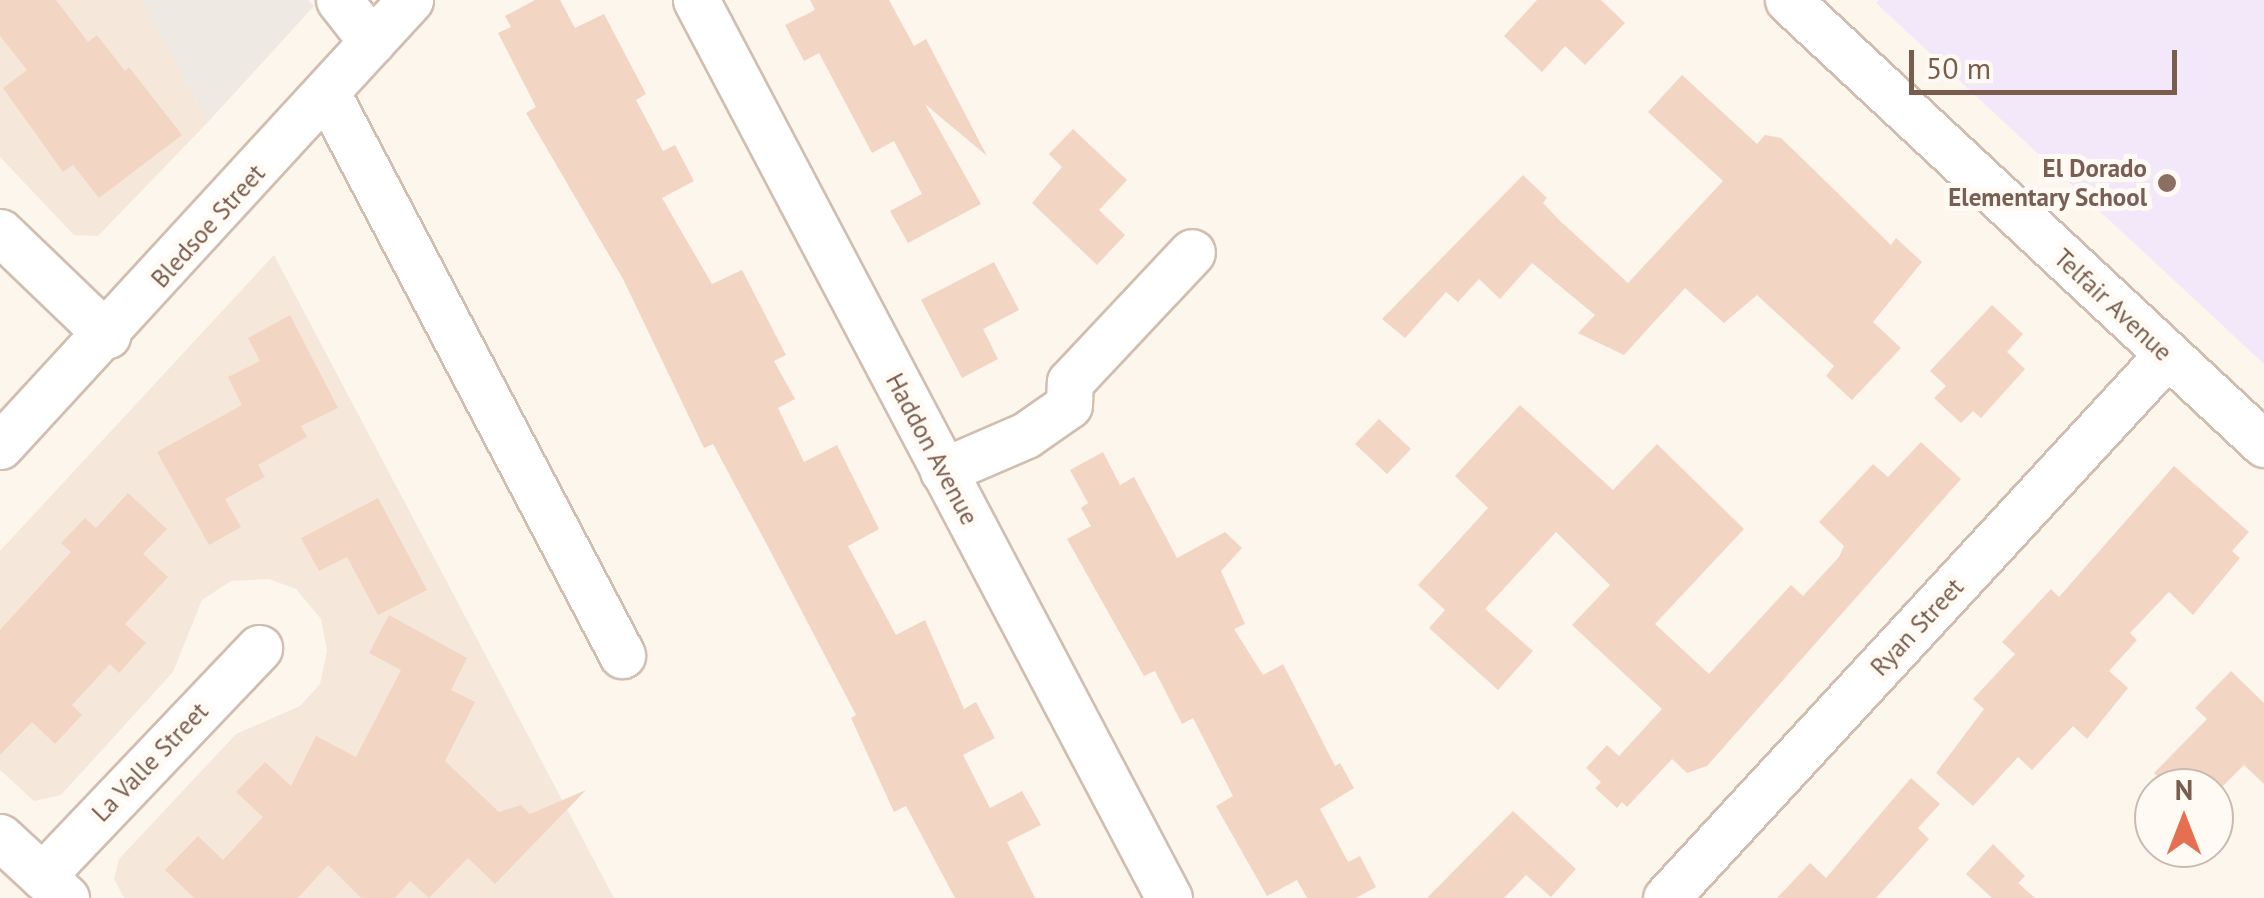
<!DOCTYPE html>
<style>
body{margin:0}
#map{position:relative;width:2264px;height:898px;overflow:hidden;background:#fdf6ec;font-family:"PT Sans",sans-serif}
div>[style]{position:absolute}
.residential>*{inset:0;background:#f5e8da}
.industrial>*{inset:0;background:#efe9e4}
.education>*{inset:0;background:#f3e8fa}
.building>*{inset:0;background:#f3d5c3}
.roads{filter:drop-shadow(2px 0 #d1beb0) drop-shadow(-2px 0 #d1beb0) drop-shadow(0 2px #d1beb0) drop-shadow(0 -2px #d1beb0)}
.minor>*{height:45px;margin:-22.5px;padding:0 22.5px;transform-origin:22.5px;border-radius:22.5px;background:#fff}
.dots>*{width:28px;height:28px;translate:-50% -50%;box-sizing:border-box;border:5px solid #fffaf3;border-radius:50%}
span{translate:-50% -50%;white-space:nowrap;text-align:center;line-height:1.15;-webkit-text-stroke:10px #fffaf3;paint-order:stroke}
.education-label{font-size:25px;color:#785e54;font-weight:700}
.right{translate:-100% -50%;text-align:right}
.street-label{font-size:25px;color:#7a5c4d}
.north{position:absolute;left:2134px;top:768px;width:100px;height:100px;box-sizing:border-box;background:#fffaf3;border:2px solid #cabbb1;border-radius:50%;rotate:0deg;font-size:28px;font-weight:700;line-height:40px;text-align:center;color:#7a5c4d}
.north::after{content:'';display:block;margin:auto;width:35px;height:45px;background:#e76f51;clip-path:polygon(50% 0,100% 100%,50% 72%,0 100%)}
.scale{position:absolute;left:1909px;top:50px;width:268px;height:45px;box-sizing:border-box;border:5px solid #7a5c4d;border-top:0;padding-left:12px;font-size:30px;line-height:35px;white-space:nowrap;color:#7a5c4d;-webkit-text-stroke:8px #fffaf3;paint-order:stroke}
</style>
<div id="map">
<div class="residential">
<div style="clip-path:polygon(0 0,142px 0,208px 122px,98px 236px,74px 235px,0 157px)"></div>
<div style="clip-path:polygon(274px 255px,614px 898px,124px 898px,114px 879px,119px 859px,236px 734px,300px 706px,320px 684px,327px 651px,321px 619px,296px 589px,269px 579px,231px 581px,202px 600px,173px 672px,61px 795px,34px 801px,0 770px,0 551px)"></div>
</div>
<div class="industrial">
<div style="clip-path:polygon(142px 0,308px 0,314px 6px,208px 122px)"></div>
</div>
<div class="education">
<div style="clip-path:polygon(1879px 0,2264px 0,2264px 364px,1876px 3px)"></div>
</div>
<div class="building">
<div style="clip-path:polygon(0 0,56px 0,88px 42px,97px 35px,125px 71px,129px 67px,182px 135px,99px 198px,73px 165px,63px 172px,3px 88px,27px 70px,0 36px)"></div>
<div style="clip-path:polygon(535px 0,560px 0,575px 28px,604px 14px,646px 94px,636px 100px,663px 151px,675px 145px,694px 181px,662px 198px,712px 284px,742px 270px,786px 355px,774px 361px,795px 399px,778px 408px,804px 462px,837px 445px,879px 529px,848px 546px,896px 635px,925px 620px,964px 709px,976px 702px,995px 738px,963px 755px,990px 808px,1022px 791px,1041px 825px,1007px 842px,1035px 898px,955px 898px,906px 806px,894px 812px,851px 718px,856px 715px,766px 543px,713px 444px,704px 448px,623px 279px,526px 113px,536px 107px,498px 33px,511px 27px,505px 16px)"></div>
<div style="clip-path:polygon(810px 0,889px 0,914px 46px,926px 39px,987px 156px,925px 104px,981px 204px,908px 243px,890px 211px,922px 194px,894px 141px,872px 153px,819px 53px,804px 61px,785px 25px,815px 10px)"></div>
<div style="clip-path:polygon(1537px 0,1601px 0,1625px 23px,1585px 65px,1565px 46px,1542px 72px,1504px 36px)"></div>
<div style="clip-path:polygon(1682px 75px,1757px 144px,1765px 135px,1781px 138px,1891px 245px,1896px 238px,1922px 262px,1873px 322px,1901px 348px,1852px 400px,1826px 376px,1834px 366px,1757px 295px,1724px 323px,1685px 288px,1624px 355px,1578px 333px,1595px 315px,1532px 263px,1500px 299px,1479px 279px,1458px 302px,1446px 292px,1405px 338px,1382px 319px,1523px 175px,1547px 198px,1543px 203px,1559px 220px,1628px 283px,1723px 181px,1648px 112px)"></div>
<div style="clip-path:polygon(1073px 129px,1127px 180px,1099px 210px,1125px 235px,1097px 265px,1032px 203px,1062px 167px,1049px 154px)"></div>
<div style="clip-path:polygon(994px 262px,1019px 310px,983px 329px,998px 359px,962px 378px,921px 300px)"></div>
<div style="clip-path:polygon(1992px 305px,2023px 334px,2007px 352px,2025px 369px,1981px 418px,1973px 411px,1961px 423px,1934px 398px,1946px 386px,1930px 371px)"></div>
<div style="clip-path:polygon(290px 315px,338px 408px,301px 426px,307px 437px,258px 465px,265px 477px,225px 499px,241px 527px,209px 545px,157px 452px,242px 405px,228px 377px,260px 361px,248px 338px)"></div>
<div style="clip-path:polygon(1520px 405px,1613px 490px,1657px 444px,1744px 529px,1655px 624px,1709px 674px,1791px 585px,1803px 596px,1839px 557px,1844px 546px,1819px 522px,1873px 464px,1888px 477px,1921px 442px,1961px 479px,1707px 766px,1687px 773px,1672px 759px,1627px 807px,1622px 802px,1617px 808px,1595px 788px,1601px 782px,1586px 768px,1607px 745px,1619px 756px,1662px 709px,1572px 625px,1610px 585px,1556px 532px,1485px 609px,1533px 651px,1498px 690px,1429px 628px,1445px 610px,1418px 585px,1488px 508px,1455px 476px)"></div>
<div style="clip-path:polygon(1379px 419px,1411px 449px,1387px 474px,1355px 444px)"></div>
<div style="clip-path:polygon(1103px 452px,1120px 485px,1134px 477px,1177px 558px,1225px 532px,1242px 548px,1221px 571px,1245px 624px,1234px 629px,1263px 675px,1283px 664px,1335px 766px,1340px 763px,1354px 788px,1320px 809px,1348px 862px,1360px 856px,1376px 887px,1356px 898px,1307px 898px,1297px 880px,1267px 896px,1216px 806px,1233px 796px,1193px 718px,1182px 724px,1155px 671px,1144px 676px,1067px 539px,1091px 526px,1081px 508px,1088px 503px,1070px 470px)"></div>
<div style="clip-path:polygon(2174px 466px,2249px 532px,2232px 551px,2240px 558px,2193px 615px,2169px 592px,2130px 633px,2137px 640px,2109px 671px,2128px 688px,2087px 739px,2073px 726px,2032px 770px,2018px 757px,1973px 806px,1936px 773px,1984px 709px,1973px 699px,2015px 654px,2002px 642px,2051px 589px,2059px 597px)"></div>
<div style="clip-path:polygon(128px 493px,167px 529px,143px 554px,168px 577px,125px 624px,146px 643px,119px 673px,110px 664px,72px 705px,82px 715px,55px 744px,32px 722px,0 755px,0 630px,71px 552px,61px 543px,85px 518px,96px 528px)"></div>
<div style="clip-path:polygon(378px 498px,427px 590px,378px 615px,347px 557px,319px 571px,301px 538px)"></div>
<div style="clip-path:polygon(389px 615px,467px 658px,451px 690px,475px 702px,445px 761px,499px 812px,521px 805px,530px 814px,586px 790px,495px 884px,468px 858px,429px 898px,410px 881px,395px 898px,361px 898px,328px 865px,298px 898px,194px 898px,165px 870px,198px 836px,223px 860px,263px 817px,236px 792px,265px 762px,291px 786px,316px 736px,356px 757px,401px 670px,369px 653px)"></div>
<div style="clip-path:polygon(2231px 671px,2264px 703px,2264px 784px,2244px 765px,2221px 788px,2169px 788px,2154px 773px,2207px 719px,2195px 708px)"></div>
<div style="clip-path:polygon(1911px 778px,1940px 804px,1918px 828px,1929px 839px,1876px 898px,1777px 898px,1810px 863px,1826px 878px)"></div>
<div style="clip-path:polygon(1513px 811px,1576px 869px,1551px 897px,1526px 875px,1504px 898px,1427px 898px)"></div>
<div style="clip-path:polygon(1993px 844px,2025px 876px,2018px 883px,2035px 898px,1992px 898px,1966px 874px)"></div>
</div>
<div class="roads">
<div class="minor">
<div style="left:339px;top:0;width:53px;rotate:51.8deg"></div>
<div style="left:696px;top:0;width:1015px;rotate:62.22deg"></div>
<div style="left:1788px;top:0;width:651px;rotate:43.01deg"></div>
<div style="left:327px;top:93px;width:635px;rotate:62.3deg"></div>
<div style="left:0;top:232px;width:149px;rotate:43.9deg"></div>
<div style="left:0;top:446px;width:606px;rotate:-47.41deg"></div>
<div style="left:943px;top:471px;width:90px;rotate:-23.4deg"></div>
<div style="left:1026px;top:435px;width:52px;rotate:-34.9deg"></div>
<div style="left:1069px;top:405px;width:23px;rotate:-88deg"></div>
<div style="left:1070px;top:382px;width:178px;rotate:-46.8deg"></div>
<div style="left:0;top:837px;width:90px;rotate:42.7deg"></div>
<div style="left:42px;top:876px;width:315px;rotate:-46.4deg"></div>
<div style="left:1666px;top:898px;width:739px;rotate:-47.3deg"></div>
</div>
</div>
<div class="dots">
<div style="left:2167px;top:183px;background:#8d6e63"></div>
</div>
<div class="education-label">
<span class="right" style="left:2147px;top:183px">El Dorado<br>Elementary School</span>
</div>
<div class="street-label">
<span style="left:208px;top:226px;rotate:-48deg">Bledsoe Street</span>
<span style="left:2113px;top:305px;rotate:43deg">Telfair Avenue</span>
<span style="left:932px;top:449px;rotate:62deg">Haddon Avenue</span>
<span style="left:1917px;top:627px;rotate:-47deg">Ryan Street</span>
<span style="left:150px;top:762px;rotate:-46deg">La Valle Street</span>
</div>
<div class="north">N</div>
<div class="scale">50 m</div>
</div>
